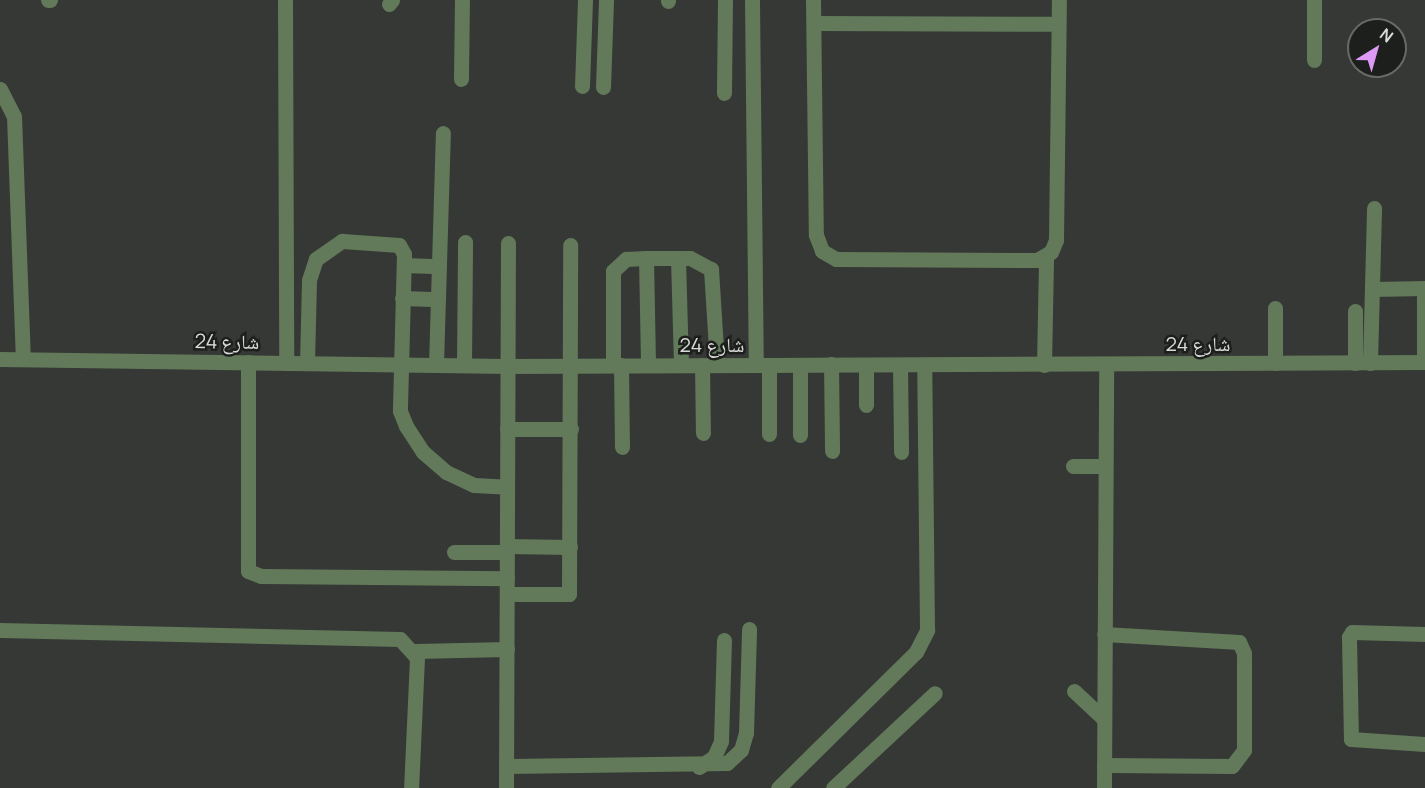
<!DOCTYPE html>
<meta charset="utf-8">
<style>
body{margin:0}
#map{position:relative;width:1425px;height:788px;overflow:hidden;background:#353834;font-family:Manrope,"Noto Naskh Arabic",sans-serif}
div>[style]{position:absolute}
.minor>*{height:15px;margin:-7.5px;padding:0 7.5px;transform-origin:7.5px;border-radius:7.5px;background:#62795a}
span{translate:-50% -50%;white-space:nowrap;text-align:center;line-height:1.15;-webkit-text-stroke:5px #1d1f1d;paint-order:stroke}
.street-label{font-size:20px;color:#d9dbd8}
.north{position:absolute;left:1347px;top:18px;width:60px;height:60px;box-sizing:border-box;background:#1d1f1d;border:2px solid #686a68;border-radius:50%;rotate:37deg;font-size:16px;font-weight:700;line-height:24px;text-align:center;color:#d9dbd8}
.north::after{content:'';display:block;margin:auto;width:21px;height:27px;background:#dd99f3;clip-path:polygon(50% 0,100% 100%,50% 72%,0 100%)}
</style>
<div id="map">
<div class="minor">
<div style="left:48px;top:0;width:2px"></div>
<div style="left:285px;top:0;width:363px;rotate:89.8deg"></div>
<div style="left:752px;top:0;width:365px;rotate:89.4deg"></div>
<div style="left:813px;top:0;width:235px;rotate:89.3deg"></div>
<div style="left:816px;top:235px;width:17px;rotate:69deg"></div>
<div style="left:822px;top:251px;width:16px;rotate:30deg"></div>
<div style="left:836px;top:259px;width:201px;rotate:0.3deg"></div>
<div style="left:1037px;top:260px;width:16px;rotate:-30deg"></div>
<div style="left:1051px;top:252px;width:13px;rotate:-67deg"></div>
<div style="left:1056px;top:240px;width:240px;rotate:-89.3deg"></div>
<div style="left:668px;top:1px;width:1px;rotate:-90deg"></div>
<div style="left:389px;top:4px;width:5px;rotate:-53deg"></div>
<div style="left:814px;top:23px;width:243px;rotate:0.2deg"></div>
<div style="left:1314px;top:60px;width:60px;rotate:-90deg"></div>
<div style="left:461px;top:79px;width:79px;rotate:-89.3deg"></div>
<div style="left:582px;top:86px;width:86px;rotate:-88deg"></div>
<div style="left:603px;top:87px;width:87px;rotate:-88deg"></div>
<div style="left:0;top:89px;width:30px;rotate:63deg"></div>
<div style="left:14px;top:116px;width:243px;rotate:87.9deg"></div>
<div style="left:724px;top:93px;width:93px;rotate:-89.4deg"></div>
<div style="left:646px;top:258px;width:107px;rotate:88.9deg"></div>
<div style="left:678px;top:258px;width:107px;rotate:88.4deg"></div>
<div style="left:404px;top:265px;width:35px;rotate:2deg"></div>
<div style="left:1372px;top:289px;width:53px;rotate:-1.1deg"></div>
<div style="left:402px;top:298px;width:36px;rotate:2deg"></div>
<div style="left:1355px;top:311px;width:52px;rotate:90deg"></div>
<div style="left:0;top:359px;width:508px;rotate:0.79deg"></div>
<div style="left:508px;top:366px;width:917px;rotate:-0.25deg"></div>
<div style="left:248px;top:362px;width:209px;rotate:90deg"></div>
<div style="left:248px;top:571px;width:14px;rotate:21deg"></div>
<div style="left:261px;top:576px;width:246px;rotate:0.5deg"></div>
<div style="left:1424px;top:362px;width:74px;rotate:-90deg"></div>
<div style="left:307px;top:363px;width:83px;rotate:-88.6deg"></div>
<div style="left:309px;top:280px;width:22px;rotate:-72deg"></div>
<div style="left:316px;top:259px;width:32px;rotate:-35deg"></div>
<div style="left:342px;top:241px;width:57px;rotate:4deg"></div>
<div style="left:399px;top:245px;width:10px;rotate:61deg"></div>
<div style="left:404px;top:254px;width:157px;rotate:91.5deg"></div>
<div style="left:400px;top:411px;width:16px;rotate:68deg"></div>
<div style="left:406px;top:426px;width:31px;rotate:57deg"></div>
<div style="left:423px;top:452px;width:30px;rotate:41deg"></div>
<div style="left:446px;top:472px;width:31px;rotate:25deg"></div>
<div style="left:474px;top:485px;width:33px;rotate:3deg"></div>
<div style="left:1275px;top:363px;width:55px;rotate:-90deg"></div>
<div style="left:1370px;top:363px;width:155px;rotate:-88.5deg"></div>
<div style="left:831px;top:364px;width:87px;rotate:89.3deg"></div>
<div style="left:436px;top:365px;width:232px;rotate:-88.3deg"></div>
<div style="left:464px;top:365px;width:123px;rotate:-89.5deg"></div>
<div style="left:613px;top:365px;width:94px;rotate:-90deg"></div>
<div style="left:613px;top:271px;width:18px;rotate:-43deg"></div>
<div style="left:626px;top:259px;width:20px;rotate:-3deg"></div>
<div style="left:646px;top:258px;width:44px"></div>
<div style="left:690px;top:258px;width:24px;rotate:28deg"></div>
<div style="left:711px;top:269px;width:96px;rotate:86.4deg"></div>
<div style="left:621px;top:365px;width:82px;rotate:89.3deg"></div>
<div style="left:702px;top:365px;width:68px;rotate:89.2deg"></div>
<div style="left:769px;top:365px;width:69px;rotate:90deg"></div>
<div style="left:866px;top:365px;width:40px;rotate:90deg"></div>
<div style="left:900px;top:365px;width:87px;rotate:89.3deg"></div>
<div style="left:1044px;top:365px;width:109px;rotate:-88.9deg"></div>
<div style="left:507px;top:429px;width:64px"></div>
<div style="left:800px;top:435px;width:70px;rotate:-90deg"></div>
<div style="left:1073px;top:466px;width:32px"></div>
<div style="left:507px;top:546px;width:63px;rotate:0.9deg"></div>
<div style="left:454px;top:552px;width:53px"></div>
<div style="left:507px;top:594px;width:62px"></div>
<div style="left:569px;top:594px;width:349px;rotate:-89.8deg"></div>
<div style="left:0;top:630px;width:400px;rotate:1.3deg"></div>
<div style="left:400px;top:639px;width:25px;rotate:48deg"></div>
<div style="left:417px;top:658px;width:130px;rotate:92.6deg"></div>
<div style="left:1425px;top:634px;width:73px;rotate:-178.4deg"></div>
<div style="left:1352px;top:632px;width:6px;rotate:121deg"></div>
<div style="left:1349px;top:637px;width:102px;rotate:88.9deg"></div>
<div style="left:1351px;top:739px;width:74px;rotate:3.9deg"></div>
<div style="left:415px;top:651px;width:92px;rotate:-1.2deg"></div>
<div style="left:1074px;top:691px;width:41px;rotate:43deg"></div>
<div style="left:1104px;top:765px;width:128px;rotate:0.4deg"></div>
<div style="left:1232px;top:766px;width:20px;rotate:-53deg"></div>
<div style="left:1244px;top:750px;width:97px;rotate:-90deg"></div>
<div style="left:1244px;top:653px;width:12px;rotate:-114deg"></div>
<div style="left:1239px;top:642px;width:135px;rotate:-176.6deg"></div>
<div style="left:506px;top:766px;width:221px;rotate:-0.8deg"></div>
<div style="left:727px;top:763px;width:19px;rotate:-43deg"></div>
<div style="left:741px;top:750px;width:18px;rotate:-74deg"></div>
<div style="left:746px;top:733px;width:104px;rotate:-88.3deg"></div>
<div style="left:699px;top:767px;width:18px;rotate:-34deg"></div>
<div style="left:714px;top:757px;width:17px;rotate:-66deg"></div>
<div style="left:721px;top:741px;width:101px;rotate:-88.3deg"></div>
<div style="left:506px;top:788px;width:545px;rotate:-89.79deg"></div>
<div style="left:778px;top:788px;width:194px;rotate:-44.6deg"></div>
<div style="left:916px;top:652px;width:25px;rotate:-63deg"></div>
<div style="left:927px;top:630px;width:265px;rotate:-90.6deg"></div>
<div style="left:833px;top:788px;width:139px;rotate:-43deg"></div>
<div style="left:1104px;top:788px;width:423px;rotate:-89.7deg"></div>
</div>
<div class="street-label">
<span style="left:227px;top:341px;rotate:1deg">شارع 24</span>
<span style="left:1198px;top:343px">شارع 24</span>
<span style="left:712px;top:344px">شارع 24</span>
</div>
<div class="north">N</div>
</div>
